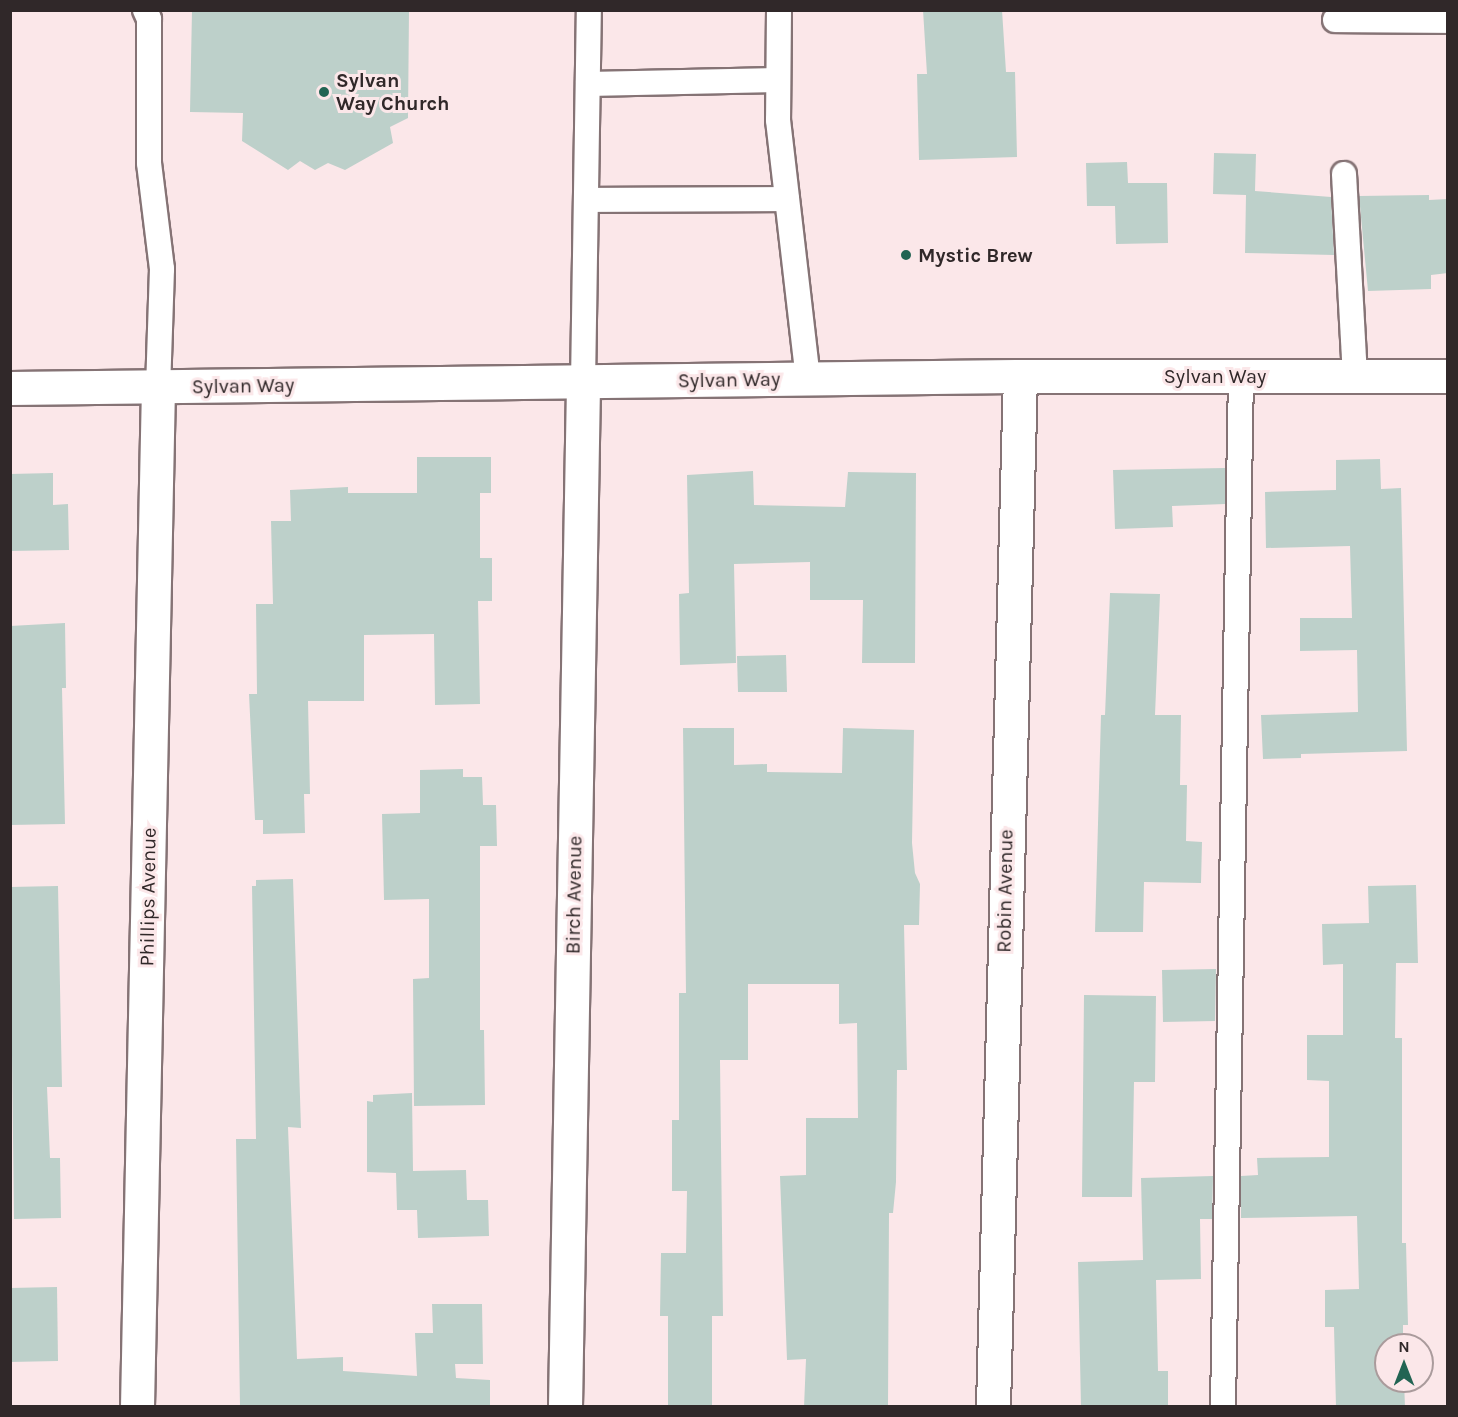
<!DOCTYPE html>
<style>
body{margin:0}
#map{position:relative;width:1458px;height:1417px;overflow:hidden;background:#fbe7e9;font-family:Karla,sans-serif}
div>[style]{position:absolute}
.building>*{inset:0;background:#bdd0ca}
.roads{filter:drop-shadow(2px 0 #857375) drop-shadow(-2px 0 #857375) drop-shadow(0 2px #857375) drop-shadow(0 -2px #857375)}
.lane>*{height:24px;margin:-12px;padding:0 12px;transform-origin:12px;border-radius:12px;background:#fff}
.street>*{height:33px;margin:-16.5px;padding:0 16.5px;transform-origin:16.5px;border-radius:16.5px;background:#fff}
.secondary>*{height:33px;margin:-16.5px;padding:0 16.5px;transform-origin:16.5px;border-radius:16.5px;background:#fff}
.dots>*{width:16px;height:16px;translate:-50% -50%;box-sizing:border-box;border:3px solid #fbe7e9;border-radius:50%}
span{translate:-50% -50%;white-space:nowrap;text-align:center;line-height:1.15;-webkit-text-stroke:6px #fbe7e9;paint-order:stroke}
.poi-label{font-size:20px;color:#302829;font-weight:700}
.left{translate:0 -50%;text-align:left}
.street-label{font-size:20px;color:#302829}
.frame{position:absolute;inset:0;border:12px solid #302829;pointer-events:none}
.north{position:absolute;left:1374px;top:1333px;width:60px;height:60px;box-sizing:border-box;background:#fbe7e9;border:2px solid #aa9b9c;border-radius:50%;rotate:0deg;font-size:16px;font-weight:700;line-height:24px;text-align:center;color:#302829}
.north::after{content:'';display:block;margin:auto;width:21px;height:27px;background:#226453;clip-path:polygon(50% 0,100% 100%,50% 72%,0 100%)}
</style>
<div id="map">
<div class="building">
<div style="clip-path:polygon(192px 10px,409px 10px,408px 118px,390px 127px,393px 143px,345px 170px,328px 163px,315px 170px,300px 161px,288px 170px,242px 141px,243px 113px,190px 112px)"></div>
<div style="clip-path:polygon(923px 10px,1002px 10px,1006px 72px,1015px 72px,1017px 157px,919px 160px,917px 74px,927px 74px)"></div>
<div style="clip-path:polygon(1214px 153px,1256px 154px,1255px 191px,1331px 197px,1334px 255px,1245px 253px,1246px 195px,1213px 194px)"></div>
<div style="clip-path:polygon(1127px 162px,1128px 183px,1167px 183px,1168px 243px,1116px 244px,1115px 206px,1087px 206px,1086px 163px)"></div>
<div style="clip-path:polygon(1429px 195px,1429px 200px,1448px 199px,1448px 273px,1431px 275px,1431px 289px,1368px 291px,1359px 196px)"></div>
<div style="clip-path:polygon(417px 457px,491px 457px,491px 493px,480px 493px,480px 558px,492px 558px,492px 601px,478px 601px,480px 704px,435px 705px,434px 634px,364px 635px,364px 701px,308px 701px,310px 794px,304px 794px,305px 833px,263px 834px,263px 820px,255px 820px,249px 694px,257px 694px,256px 604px,273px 604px,271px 521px,291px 521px,290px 490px,348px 487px,348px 493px,417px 493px)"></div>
<div style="clip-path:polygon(1380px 459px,1381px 489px,1401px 488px,1407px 751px,1301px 754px,1301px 758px,1263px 759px,1261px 715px,1358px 712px,1357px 650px,1300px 651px,1300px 618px,1352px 618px,1350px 546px,1266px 548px,1265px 492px,1336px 490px,1336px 460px)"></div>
<div style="clip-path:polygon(1225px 468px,1225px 504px,1172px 506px,1173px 527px,1115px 529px,1113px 470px)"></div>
<div style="clip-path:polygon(753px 471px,754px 505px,845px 507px,848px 472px,916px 473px,915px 663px,862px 663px,863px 600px,810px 600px,810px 562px,734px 564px,736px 663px,680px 665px,679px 594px,689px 593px,687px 475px)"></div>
<div style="clip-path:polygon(53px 473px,53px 505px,68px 504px,69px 550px,10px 551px,10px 474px)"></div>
<div style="clip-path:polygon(1110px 593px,1160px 594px,1155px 715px,1181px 715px,1180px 785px,1187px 785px,1186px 841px,1202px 842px,1201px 883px,1144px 882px,1143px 932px,1095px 932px,1101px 715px,1105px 715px)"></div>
<div style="clip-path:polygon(65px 623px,66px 688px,62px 688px,65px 824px,10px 825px,10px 626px)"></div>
<div style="clip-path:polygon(786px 655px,787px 692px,738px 692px,737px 656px)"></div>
<div style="clip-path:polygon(683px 728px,734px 728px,734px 765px,767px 764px,767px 772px,842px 773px,843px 728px,914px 730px,912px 843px,915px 873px,920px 884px,919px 925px,904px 925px,907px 1070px,897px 1070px,896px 1182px,893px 1213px,889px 1213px,888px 1407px,804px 1407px,806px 1359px,787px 1360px,780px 1176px,806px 1175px,806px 1118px,858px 1118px,857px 1023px,839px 1024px,839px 984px,748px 984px,748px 1060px,720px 1060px,723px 1316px,712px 1316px,712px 1407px,668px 1407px,668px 1316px,660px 1316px,661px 1253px,686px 1253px,687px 1191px,672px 1191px,672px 1120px,679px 1120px,679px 993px,686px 993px)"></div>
<div style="clip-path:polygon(463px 769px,463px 777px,482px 777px,483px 805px,496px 805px,497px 846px,480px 846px,480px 1030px,484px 1030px,485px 1105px,414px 1106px,413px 979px,429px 978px,429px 899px,384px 900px,382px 814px,420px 813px,420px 770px)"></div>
<div style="clip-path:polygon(293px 879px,301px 1128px,288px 1127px,297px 1359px,343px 1357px,343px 1371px,417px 1376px,415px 1333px,433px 1333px,432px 1304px,482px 1304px,483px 1364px,455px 1364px,456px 1378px,490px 1380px,490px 1407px,240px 1407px,236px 1139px,256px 1139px,252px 886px,256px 886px,256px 880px)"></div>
<div style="clip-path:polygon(1416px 885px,1418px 963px,1396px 963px,1395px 1038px,1402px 1038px,1402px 1243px,1406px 1243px,1408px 1325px,1403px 1325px,1403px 1345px,1386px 1345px,1386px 1381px,1404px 1381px,1405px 1407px,1336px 1407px,1334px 1327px,1325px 1327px,1325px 1290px,1359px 1289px,1357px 1216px,1241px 1218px,1241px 1176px,1258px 1175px,1257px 1158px,1329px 1157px,1329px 1081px,1307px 1080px,1307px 1035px,1343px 1035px,1343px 964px,1323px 965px,1322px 924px,1369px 923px,1368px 886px)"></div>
<div style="clip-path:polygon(58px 886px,62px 1087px,47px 1087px,50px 1158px,60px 1158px,61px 1218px,14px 1219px,10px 887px)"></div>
<div style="clip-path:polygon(1216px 969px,1215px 1021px,1163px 1022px,1162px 970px)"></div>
<div style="clip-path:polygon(1084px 995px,1156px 996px,1155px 1082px,1134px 1082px,1132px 1197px,1082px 1197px)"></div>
<div style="clip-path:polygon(412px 1093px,413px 1171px,466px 1170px,467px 1200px,488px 1200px,489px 1236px,418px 1238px,417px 1210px,397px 1210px,396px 1173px,367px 1172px,367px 1101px,373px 1102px,373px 1095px)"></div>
<div style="clip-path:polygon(1213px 1176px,1212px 1219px,1200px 1219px,1201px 1279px,1156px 1280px,1158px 1371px,1168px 1371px,1168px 1407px,1081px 1407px,1078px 1262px,1143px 1260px,1141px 1178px)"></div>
<div style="clip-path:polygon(57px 1287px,58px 1361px,10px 1362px,10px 1288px)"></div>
</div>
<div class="roads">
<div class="lane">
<div style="left:145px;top:10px;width:10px;rotate:66deg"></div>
<div style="left:149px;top:19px;width:144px;rotate:90deg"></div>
<div style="left:149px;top:163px;width:107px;rotate:83deg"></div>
<div style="left:162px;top:269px;width:118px;rotate:91.9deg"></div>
<div style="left:779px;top:10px;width:110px;rotate:90.5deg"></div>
<div style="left:778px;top:120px;width:261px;rotate:83.4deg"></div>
<div style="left:1335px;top:20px;width:113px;rotate:0.5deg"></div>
<div style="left:588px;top:84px;width:190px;rotate:-1.2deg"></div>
<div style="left:1344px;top:174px;width:202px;rotate:86.9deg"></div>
<div style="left:586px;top:200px;width:201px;rotate:-0.3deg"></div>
<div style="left:583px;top:383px;width:373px;rotate:-89.1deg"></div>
<div style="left:1223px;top:1406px;width:1030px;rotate:-89deg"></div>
</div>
<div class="street">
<div style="left:137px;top:1406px;width:1019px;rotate:-88.82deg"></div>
<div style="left:565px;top:1406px;width:1023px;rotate:-88.99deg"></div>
<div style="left:993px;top:1406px;width:1030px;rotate:-88.5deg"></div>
</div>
<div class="secondary">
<div style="left:10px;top:388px;width:1010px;rotate:-0.68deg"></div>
<div style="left:1020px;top:376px;width:428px"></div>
</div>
</div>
<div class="dots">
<div style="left:324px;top:92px;background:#226453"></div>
<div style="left:906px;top:255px;background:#226453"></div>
</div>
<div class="poi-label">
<span class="left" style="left:336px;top:92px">Sylvan<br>Way Church</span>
<span class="left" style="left:918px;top:255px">Mystic Brew</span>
</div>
<div class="street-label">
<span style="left:1215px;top:376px">Sylvan Way</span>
<span style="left:729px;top:380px;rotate:-1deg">Sylvan Way</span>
<span style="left:243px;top:386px;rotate:-1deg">Sylvan Way</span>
<span style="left:1005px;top:891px;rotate:-89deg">Robin Avenue</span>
<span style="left:574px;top:895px;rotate:-89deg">Birch Avenue</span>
<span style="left:148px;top:897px;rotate:-89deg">Phillips Avenue</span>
</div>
<div class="frame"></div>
<div class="north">N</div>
</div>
